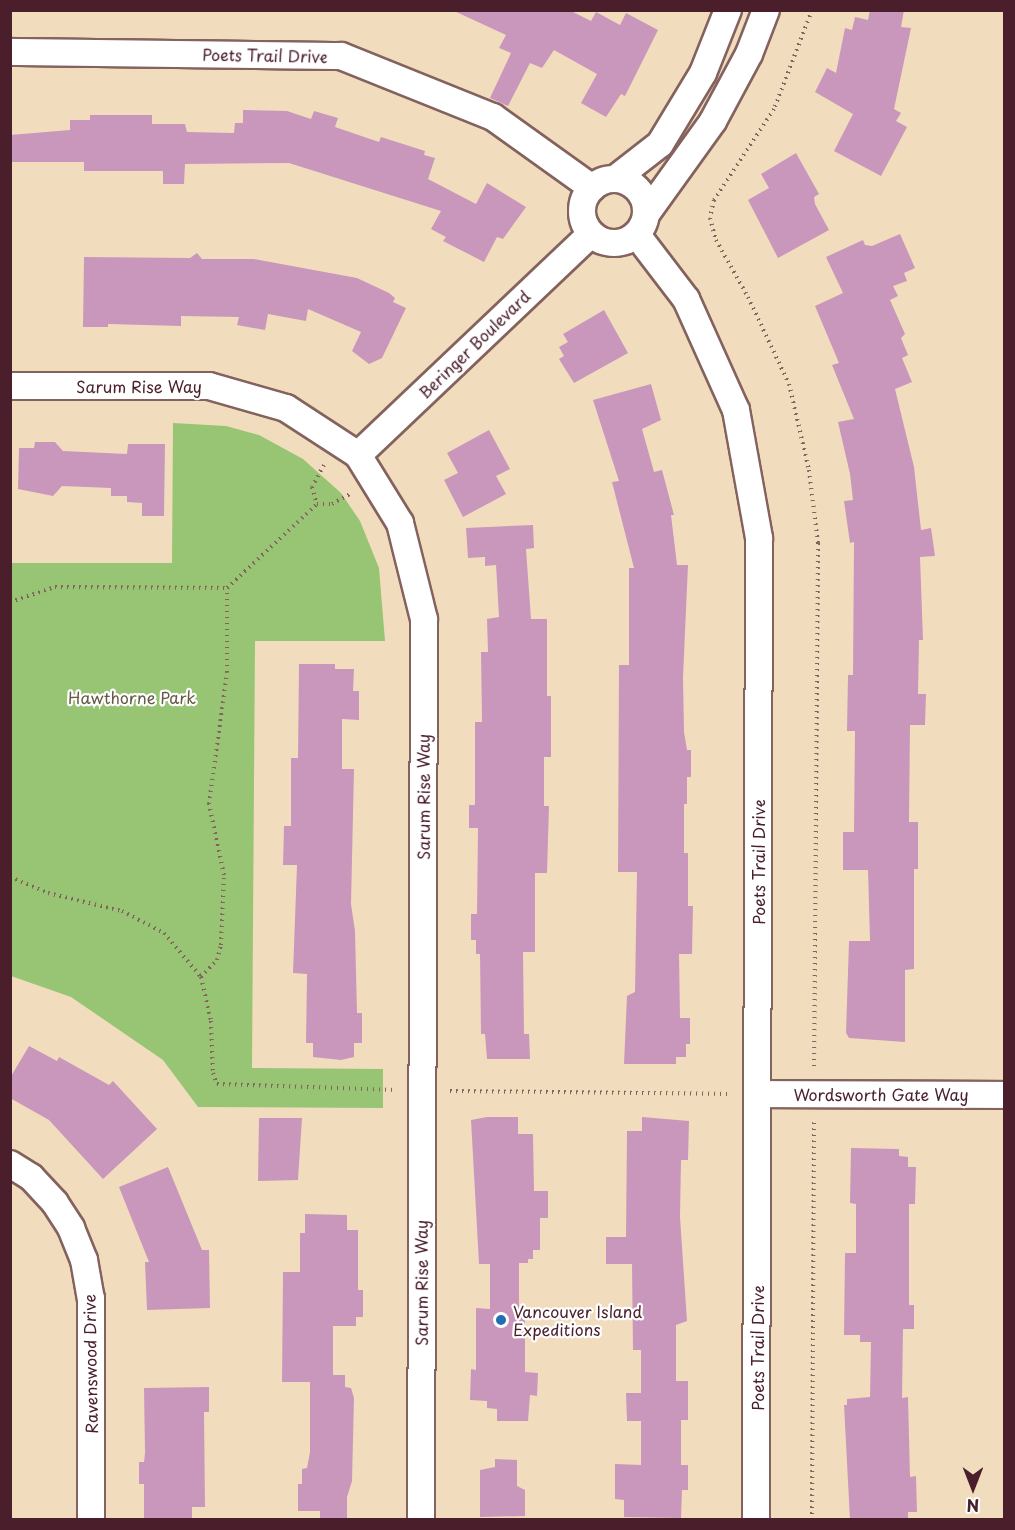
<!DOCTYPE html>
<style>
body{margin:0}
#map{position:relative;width:1015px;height:1530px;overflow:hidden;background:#f1ddbd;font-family:"Playpen Sans",sans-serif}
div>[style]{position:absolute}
.green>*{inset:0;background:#97c573}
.building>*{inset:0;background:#c997bc}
.path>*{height:4px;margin-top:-2px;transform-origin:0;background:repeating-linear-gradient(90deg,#84625e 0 1.5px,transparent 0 6px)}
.roads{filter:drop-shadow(2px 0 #84625e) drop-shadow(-2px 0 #84625e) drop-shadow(0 2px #84625e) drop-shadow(0 -2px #84625e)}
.street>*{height:26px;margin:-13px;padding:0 13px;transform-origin:13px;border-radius:13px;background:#fff}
.street>.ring{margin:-13px;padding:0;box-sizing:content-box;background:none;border:26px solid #fff;border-radius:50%}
.dots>*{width:16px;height:16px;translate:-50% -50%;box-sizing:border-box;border:3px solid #fff;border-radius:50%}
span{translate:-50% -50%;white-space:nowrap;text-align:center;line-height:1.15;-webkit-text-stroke:4.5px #fff;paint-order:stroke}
.street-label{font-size:16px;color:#4a1f2b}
.park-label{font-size:16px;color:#655944}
.poi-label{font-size:16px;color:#4a1f2b}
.left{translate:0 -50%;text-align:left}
.frame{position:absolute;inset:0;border:12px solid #4a1f2b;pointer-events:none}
.north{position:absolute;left:943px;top:1458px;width:60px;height:60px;-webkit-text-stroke:4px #fff;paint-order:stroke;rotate:180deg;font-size:16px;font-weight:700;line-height:24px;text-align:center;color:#4a1f2b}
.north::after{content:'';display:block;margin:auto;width:21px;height:27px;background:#4a1f2b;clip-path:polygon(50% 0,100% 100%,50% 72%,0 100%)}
</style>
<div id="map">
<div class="green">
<div style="clip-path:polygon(173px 423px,226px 426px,259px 435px,303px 459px,341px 493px,360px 521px,379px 568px,385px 641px,255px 641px,252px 1068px,383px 1069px,383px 1108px,198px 1107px,163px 1060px,71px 997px,11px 976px,11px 563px,172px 563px)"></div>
</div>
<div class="building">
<div style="clip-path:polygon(452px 10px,569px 10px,591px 21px,596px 12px,620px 25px,626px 13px,658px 30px,625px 96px,621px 94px,606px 117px,581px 103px,597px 74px,554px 50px,542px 68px,530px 63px,508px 106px,490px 98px,511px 53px,499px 48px,506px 35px)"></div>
<div style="clip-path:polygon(870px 10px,904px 10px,901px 27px,911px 28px,894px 109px,901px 113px,896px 121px,907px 127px,881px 176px,834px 151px,853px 114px,815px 92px,827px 68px,836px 73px,845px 28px,852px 30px,855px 17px,868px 20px)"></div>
<div style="clip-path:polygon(243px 110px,287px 111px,311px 119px,314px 111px,338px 118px,335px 127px,379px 142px,381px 137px,425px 151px,424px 155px,435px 158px,428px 179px,476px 204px,487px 183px,526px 207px,503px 239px,497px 237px,484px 262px,443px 241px,446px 237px,431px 229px,441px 211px,289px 163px,185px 164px,184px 184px,163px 184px,163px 171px,84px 171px,84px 162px,10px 162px,10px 135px,70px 130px,70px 120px,90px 120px,90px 115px,152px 115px,152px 124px,185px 124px,187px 132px,234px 133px,235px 123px,243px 123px)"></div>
<div style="clip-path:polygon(796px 153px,819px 194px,814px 197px,815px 204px,829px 230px,778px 258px,748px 200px,769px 188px,761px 174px)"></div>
<div style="clip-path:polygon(900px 234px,915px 268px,904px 273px,907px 281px,893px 286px,898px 296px,890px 300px,905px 334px,901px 338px,908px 355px,902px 358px,912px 382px,895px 389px,914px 467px,921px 530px,931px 528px,935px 556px,920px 557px,923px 640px,919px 640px,918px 694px,926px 694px,925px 725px,910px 725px,909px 822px,918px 822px,918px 869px,914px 869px,914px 969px,905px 970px,905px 1042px,849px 1038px,846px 1033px,849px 941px,870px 941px,868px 870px,843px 870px,843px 832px,854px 832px,855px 731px,847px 731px,848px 675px,853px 675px,854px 542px,850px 543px,844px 501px,853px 500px,850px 474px,838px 422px,854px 419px,832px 365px,839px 363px,815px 306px,843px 293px,826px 257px,863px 240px,865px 245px,872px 246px)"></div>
<div style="clip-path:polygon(197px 253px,202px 259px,254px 259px,357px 278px,389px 293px,395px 298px,393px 302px,406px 308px,382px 358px,369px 364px,352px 351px,361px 332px,308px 309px,306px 321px,268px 314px,265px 330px,237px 325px,239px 317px,181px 316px,181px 326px,108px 324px,108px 327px,83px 327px,84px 257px,190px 258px)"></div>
<div style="clip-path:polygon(604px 310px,628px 353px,574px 383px,559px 359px,564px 356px,559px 347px,568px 342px,563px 334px)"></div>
<div style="clip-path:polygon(651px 384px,661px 420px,642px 429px,654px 472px,662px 470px,674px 515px,671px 515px,677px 565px,688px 565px,683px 677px,684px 732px,687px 750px,691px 750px,691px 777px,687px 777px,687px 804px,684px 804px,684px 853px,688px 853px,688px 906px,693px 906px,692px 954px,679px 954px,680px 1018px,690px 1018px,690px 1044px,686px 1044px,686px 1057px,676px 1057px,676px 1064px,624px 1064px,627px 996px,635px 992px,637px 872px,618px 872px,619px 665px,629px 665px,629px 568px,634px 568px,612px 482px,619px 481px,593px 400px)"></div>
<div style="clip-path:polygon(489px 430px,510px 469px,496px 476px,506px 494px,463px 517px,444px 480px,458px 473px,447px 453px)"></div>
<div style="clip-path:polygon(35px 442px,55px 442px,63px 451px,127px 454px,128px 444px,165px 444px,164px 516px,142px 516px,142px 503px,127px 502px,127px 496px,111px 496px,111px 488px,62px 486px,53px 496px,18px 489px,19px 448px,34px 448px)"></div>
<div style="clip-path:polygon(533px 525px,534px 548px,526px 549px,531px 619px,547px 619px,547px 696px,551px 696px,551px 757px,544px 757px,544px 806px,549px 806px,547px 873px,535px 873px,535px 952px,523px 952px,524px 1034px,529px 1034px,530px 1059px,487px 1059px,485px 1034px,481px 1034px,480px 954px,476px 954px,476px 940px,471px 940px,471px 914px,477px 914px,478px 828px,469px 828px,469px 805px,475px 805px,475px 722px,482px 722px,481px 652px,488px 652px,487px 619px,499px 617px,496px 565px,485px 566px,485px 557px,468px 558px,466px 528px)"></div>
<div style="clip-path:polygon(299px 664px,335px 664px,335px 669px,354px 669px,353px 691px,359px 691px,359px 720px,342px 719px,342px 769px,354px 769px,351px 904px,355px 931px,357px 1013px,362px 1013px,362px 1043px,354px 1043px,354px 1057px,341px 1060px,313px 1057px,313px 1043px,306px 1043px,307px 974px,293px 973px,297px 865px,283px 865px,284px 826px,291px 826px,291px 758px,298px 758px)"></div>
<div style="clip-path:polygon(29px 1046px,57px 1061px,59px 1057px,109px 1085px,113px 1081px,157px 1129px,103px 1179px,49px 1120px,10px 1098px,10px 1078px)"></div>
<div style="clip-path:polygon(487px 1117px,518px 1117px,518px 1134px,533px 1134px,534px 1191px,548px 1191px,548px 1218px,540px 1218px,540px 1250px,533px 1250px,533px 1259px,528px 1259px,528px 1263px,519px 1263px,519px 1309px,525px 1309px,525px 1372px,538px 1373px,537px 1396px,530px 1395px,528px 1421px,497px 1421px,497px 1409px,487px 1408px,487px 1401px,470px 1400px,471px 1369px,476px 1370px,476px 1308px,490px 1309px,490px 1264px,479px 1264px,471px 1120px)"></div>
<div style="clip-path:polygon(642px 1117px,689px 1121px,688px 1160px,681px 1160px,680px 1217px,687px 1321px,676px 1325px,676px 1381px,688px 1381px,688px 1420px,681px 1420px,681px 1465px,688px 1465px,688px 1490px,682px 1490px,681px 1518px,624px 1517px,624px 1500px,615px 1499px,615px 1464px,641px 1465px,641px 1421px,627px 1421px,626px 1393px,641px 1393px,641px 1350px,633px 1350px,632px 1264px,606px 1264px,606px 1237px,626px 1237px,627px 1131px,642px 1131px)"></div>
<div style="clip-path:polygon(259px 1118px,302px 1118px,298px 1180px,258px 1181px)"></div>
<div style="clip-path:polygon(851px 1148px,899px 1149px,899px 1156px,908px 1157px,908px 1167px,916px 1167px,915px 1204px,909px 1204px,909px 1305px,914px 1305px,914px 1329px,903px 1329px,902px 1398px,908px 1397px,910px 1477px,916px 1476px,917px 1512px,908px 1512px,908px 1520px,850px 1520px,844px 1405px,847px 1405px,847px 1399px,870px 1397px,871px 1342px,860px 1342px,860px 1335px,844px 1335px,845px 1253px,856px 1253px,856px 1204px,850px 1203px)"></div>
<div style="clip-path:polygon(168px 1167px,202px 1250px,209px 1250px,210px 1308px,147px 1310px,145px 1262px,149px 1262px,119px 1187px)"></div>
<div style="clip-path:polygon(305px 1214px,347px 1215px,347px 1230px,358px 1230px,358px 1290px,363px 1290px,363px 1317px,356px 1317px,356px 1326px,333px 1326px,333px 1375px,345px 1375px,345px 1387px,351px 1388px,354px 1398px,352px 1481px,347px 1497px,347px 1518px,320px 1518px,320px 1511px,298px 1511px,298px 1484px,302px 1484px,302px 1469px,307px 1468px,310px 1452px,310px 1382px,282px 1382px,283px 1272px,300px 1272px,300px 1233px,305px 1233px)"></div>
<div style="clip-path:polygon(209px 1387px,209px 1412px,204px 1412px,205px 1507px,192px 1507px,192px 1520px,144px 1520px,144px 1484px,139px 1484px,139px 1462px,144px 1462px,145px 1453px,144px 1388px)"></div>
<div style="clip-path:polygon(495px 1459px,517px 1460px,517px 1486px,525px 1490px,525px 1516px,480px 1517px,480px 1470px,495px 1467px)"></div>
</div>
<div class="path">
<div style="left:812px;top:10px;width:106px;rotate:111deg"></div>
<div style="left:774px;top:109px;width:109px;rotate:123.4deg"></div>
<div style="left:714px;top:200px;width:18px;rotate:103deg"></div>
<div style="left:710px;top:218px;width:23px;rotate:75deg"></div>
<div style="left:716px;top:240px;width:65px;rotate:60.7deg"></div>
<div style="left:748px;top:297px;width:96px;rotate:64.8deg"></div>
<div style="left:789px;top:384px;width:88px;rotate:76.9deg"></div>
<div style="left:809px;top:470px;width:74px;rotate:83deg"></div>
<div style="left:818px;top:543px;width:526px;rotate:90.44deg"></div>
<div style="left:324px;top:465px;width:25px;rotate:119deg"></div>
<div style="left:312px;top:487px;width:18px;rotate:74deg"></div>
<div style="left:317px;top:504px;width:15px"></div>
<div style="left:332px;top:504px;width:21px;rotate:-29deg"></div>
<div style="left:10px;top:602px;width:47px;rotate:-18.4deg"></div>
<div style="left:55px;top:587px;width:172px;rotate:0.3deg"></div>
<div style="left:227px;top:588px;width:123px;rotate:-43deg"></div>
<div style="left:10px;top:877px;width:41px;rotate:22.8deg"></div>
<div style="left:48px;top:893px;width:76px;rotate:13.7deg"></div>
<div style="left:122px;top:911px;width:47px;rotate:27.6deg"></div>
<div style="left:164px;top:933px;width:57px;rotate:49.9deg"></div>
<div style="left:201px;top:977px;width:45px;rotate:77.2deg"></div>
<div style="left:211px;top:1021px;width:52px;rotate:87.8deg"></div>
<div style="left:213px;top:1073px;width:12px;rotate:70deg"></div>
<div style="left:217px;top:1084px;width:180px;rotate:1.9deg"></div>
<div style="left:201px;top:977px;width:23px;rotate:-47deg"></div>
<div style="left:217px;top:960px;width:16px;rotate:-75deg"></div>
<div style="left:221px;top:945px;width:70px;rotate:-87.5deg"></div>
<div style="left:224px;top:875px;width:73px;rotate:-101.9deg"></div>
<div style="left:209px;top:804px;width:133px;rotate:-82.2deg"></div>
<div style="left:227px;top:672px;width:84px;rotate:-90deg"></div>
<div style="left:450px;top:1091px;width:280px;rotate:0.6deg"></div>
<div style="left:812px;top:1520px;width:398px;rotate:-89.7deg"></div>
</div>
<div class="roads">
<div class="street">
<div style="left:10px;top:52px;width:331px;rotate:0.7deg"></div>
<div style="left:341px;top:56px;width:164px;rotate:21.9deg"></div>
<div style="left:493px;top:117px;width:122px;rotate:35.6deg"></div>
<div class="ring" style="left:582px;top:179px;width:38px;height:38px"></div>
<div style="left:615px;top:179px;width:57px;rotate:-37.9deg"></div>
<div style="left:660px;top:144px;width:83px;rotate:-58.8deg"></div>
<div style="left:703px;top:73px;width:68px;rotate:-68.4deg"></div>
<div style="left:647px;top:213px;width:113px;rotate:-54.3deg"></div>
<div style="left:713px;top:121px;width:76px;rotate:-61.8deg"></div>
<div style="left:749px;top:54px;width:47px;rotate:-68.9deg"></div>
<div style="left:637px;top:235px;width:81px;rotate:52.6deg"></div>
<div style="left:686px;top:299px;width:122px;rotate:65.8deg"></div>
<div style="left:736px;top:410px;width:130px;rotate:79.8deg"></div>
<div style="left:759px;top:538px;width:982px;rotate:90.18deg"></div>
<div style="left:10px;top:386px;width:199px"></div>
<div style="left:209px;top:386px;width:80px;rotate:15.9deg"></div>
<div style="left:286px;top:408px;width:86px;rotate:33.1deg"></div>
<div style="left:358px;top:455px;width:80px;rotate:58.3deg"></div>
<div style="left:400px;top:523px;width:99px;rotate:76deg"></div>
<div style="left:424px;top:619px;width:901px;rotate:90.19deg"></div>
<div style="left:358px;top:455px;width:321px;rotate:-43.5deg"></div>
<div style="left:758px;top:1094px;width:246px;rotate:0.2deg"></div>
<div style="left:10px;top:1164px;width:25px;rotate:32deg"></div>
<div style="left:31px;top:1177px;width:35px;rotate:47deg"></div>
<div style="left:55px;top:1203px;width:30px;rotate:57deg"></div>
<div style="left:71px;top:1228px;width:35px;rotate:68deg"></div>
<div style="left:84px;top:1260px;width:39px;rotate:80deg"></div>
<div style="left:91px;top:1298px;width:222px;rotate:90deg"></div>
</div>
</div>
<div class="dots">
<div style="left:501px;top:1320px;background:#1f6fb2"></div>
</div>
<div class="street-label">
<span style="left:265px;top:55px;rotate:1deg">Poets Trail Drive</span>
<span style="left:474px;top:344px;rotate:-44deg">Beringer Boulevard</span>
<span style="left:139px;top:386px">Sarum Rise Way</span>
<span style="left:423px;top:797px;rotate:-90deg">Sarum Rise Way</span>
<span style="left:758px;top:862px;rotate:-90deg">Poets Trail Drive</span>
<span style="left:881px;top:1094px">Wordsworth Gate Way</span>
<span style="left:421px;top:1283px;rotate:-90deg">Sarum Rise Way</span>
<span style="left:757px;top:1348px;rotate:-90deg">Poets Trail Drive</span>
<span style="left:90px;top:1364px;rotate:-91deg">Ravenswood Drive</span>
</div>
<div class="park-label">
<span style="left:132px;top:697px">Hawthorne Park</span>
</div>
<div class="poi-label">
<span class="left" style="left:513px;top:1320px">Vancouver Island<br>Expeditions</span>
</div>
<div class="frame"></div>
<div class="north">N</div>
</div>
